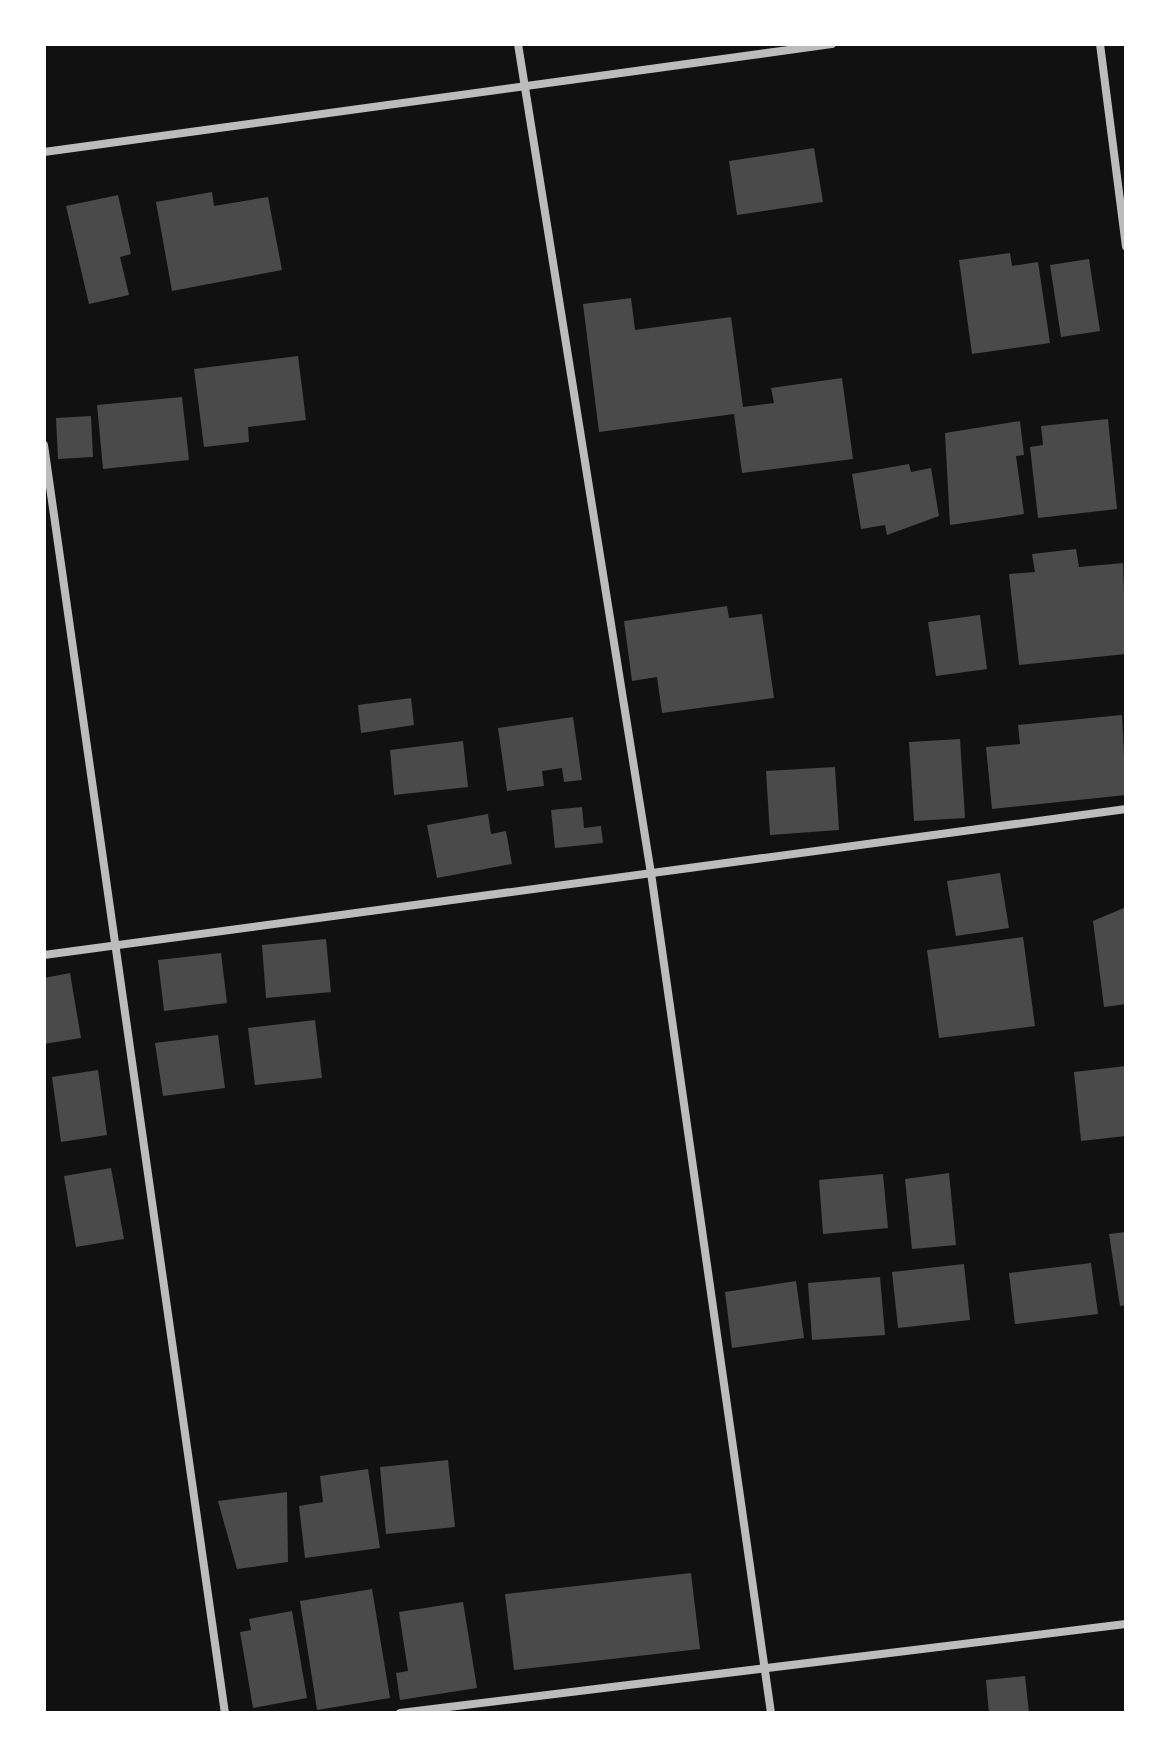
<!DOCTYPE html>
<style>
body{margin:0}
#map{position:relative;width:1170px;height:1757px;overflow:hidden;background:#111;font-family:"Archivo Narrow",sans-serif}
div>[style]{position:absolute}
.building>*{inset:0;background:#4a4a4a}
.minor>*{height:8px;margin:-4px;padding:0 4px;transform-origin:4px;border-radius:4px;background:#bcbcbc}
span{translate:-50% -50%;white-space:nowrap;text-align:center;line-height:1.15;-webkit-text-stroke:6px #fff;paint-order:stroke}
.frame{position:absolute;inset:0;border:46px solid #fff;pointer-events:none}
</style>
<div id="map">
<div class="building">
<div style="clip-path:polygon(814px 148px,823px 202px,737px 215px,729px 161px)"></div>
<div style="clip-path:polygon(212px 192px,214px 206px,268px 197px,282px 270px,172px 291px,156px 202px)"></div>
<div style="clip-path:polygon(118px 195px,131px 254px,120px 257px,129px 295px,89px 304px,66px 206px)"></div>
<div style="clip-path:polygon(1010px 253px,1012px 266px,1038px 262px,1050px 343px,972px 354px,959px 260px)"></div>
<div style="clip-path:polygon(1089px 259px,1100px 331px,1061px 337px,1050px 265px)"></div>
<div style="clip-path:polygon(631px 298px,635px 330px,731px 317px,743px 407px,774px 403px,771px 388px,842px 378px,853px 459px,742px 473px,734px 414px,599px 432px,583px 304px)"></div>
<div style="clip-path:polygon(298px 356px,306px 420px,248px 427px,249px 442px,204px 447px,194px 369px)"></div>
<div style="clip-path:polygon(182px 397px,189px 460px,103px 469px,97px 405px)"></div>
<div style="clip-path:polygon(91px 416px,93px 457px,58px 459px,56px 418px)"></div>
<div style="clip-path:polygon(1108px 419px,1117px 509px,1038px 518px,1030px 447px,1043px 445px,1041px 426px)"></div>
<div style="clip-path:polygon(1020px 421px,1024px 455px,1016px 456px,1024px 514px,950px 525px,945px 433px)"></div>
<div style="clip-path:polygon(909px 464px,911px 472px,931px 468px,939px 516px,887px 535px,885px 525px,861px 529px,852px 474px)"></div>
<div style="clip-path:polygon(1076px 549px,1079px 567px,1123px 563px,1126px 654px,1019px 665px,1009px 574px,1035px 572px,1032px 554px)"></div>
<div style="clip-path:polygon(727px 606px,729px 618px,762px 614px,774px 698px,662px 713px,657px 677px,632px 681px,624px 621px)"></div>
<div style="clip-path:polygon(980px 615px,987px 669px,936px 676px,928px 622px)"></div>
<div style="clip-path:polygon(411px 698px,414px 725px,361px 733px,358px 705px)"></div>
<div style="clip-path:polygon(1122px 715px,1126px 795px,992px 809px,986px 747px,1020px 744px,1018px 725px)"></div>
<div style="clip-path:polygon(573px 717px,582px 780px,564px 782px,562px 768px,542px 771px,544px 786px,507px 791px,498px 728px)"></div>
<div style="clip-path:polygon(960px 739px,965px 818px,914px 821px,909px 742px)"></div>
<div style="clip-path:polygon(463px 741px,468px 787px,394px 795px,390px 750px)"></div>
<div style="clip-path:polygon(835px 767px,839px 830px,770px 835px,766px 771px)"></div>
<div style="clip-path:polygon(582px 807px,584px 828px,601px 826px,603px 843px,555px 848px,551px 810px)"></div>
<div style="clip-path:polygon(488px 814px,491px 834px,506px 831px,512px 864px,437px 878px,427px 825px)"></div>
<div style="clip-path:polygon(1000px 873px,1009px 928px,956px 936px,947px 881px)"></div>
<div style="clip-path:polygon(1126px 907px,1126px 1004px,1104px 1007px,1093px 921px)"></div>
<div style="clip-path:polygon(1023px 937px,1035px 1026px,939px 1038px,927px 950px)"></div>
<div style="clip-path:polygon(326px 939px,331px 992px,266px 998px,262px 945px)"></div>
<div style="clip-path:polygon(221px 953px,227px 1003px,164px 1011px,158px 960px)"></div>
<div style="clip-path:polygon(70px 973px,81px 1038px,44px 1044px,44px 978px)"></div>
<div style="clip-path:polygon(315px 1020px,322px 1078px,255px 1085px,248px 1028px)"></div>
<div style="clip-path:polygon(218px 1035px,225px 1088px,163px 1096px,155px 1043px)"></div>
<div style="clip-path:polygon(1126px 1066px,1126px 1136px,1081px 1141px,1074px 1072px)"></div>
<div style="clip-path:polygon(98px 1070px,107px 1135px,61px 1142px,52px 1077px)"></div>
<div style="clip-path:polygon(111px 1168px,124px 1239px,76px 1247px,64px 1176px)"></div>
<div style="clip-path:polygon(949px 1173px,956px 1245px,912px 1249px,905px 1179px)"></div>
<div style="clip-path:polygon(883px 1174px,888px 1228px,823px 1234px,819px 1180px)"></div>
<div style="clip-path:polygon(1126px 1232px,1126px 1305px,1120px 1306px,1109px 1234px)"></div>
<div style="clip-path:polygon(1091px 1263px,1098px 1314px,1015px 1324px,1009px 1273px)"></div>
<div style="clip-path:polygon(964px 1264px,970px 1320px,898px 1328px,892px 1272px)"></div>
<div style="clip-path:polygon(880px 1277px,885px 1335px,812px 1340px,808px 1283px)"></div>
<div style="clip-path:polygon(796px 1281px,804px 1338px,732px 1348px,725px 1292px)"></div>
<div style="clip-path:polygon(448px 1460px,455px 1527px,386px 1534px,380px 1467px)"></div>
<div style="clip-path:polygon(368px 1469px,380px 1548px,305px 1558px,299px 1506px,323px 1502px,320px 1476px)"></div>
<div style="clip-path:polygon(287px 1492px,288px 1562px,237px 1569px,218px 1501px)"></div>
<div style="clip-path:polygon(691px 1573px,700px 1649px,514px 1670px,505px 1594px)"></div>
<div style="clip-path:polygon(372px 1589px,390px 1698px,317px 1710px,300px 1601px)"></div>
<div style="clip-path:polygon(463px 1602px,477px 1688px,400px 1700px,396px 1673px,408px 1671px,399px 1612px)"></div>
<div style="clip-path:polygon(292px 1611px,307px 1698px,253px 1708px,240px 1632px,251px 1630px,249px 1619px)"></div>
<div style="clip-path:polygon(1025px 1676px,1029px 1713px,989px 1713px,986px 1680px)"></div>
</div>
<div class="minor">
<div style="left:518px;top:44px;width:840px;rotate:80.89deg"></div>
<div style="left:651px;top:873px;width:849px;rotate:81.87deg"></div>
<div style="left:1100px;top:44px;width:204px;rotate:82.7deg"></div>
<div style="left:44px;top:152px;width:795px;rotate:-7.8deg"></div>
<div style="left:44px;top:445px;width:1281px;rotate:81.88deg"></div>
<div style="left:44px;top:955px;width:1092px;rotate:-7.68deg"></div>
<div style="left:400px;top:1713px;width:731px;rotate:-6.99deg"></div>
</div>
<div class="frame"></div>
</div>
